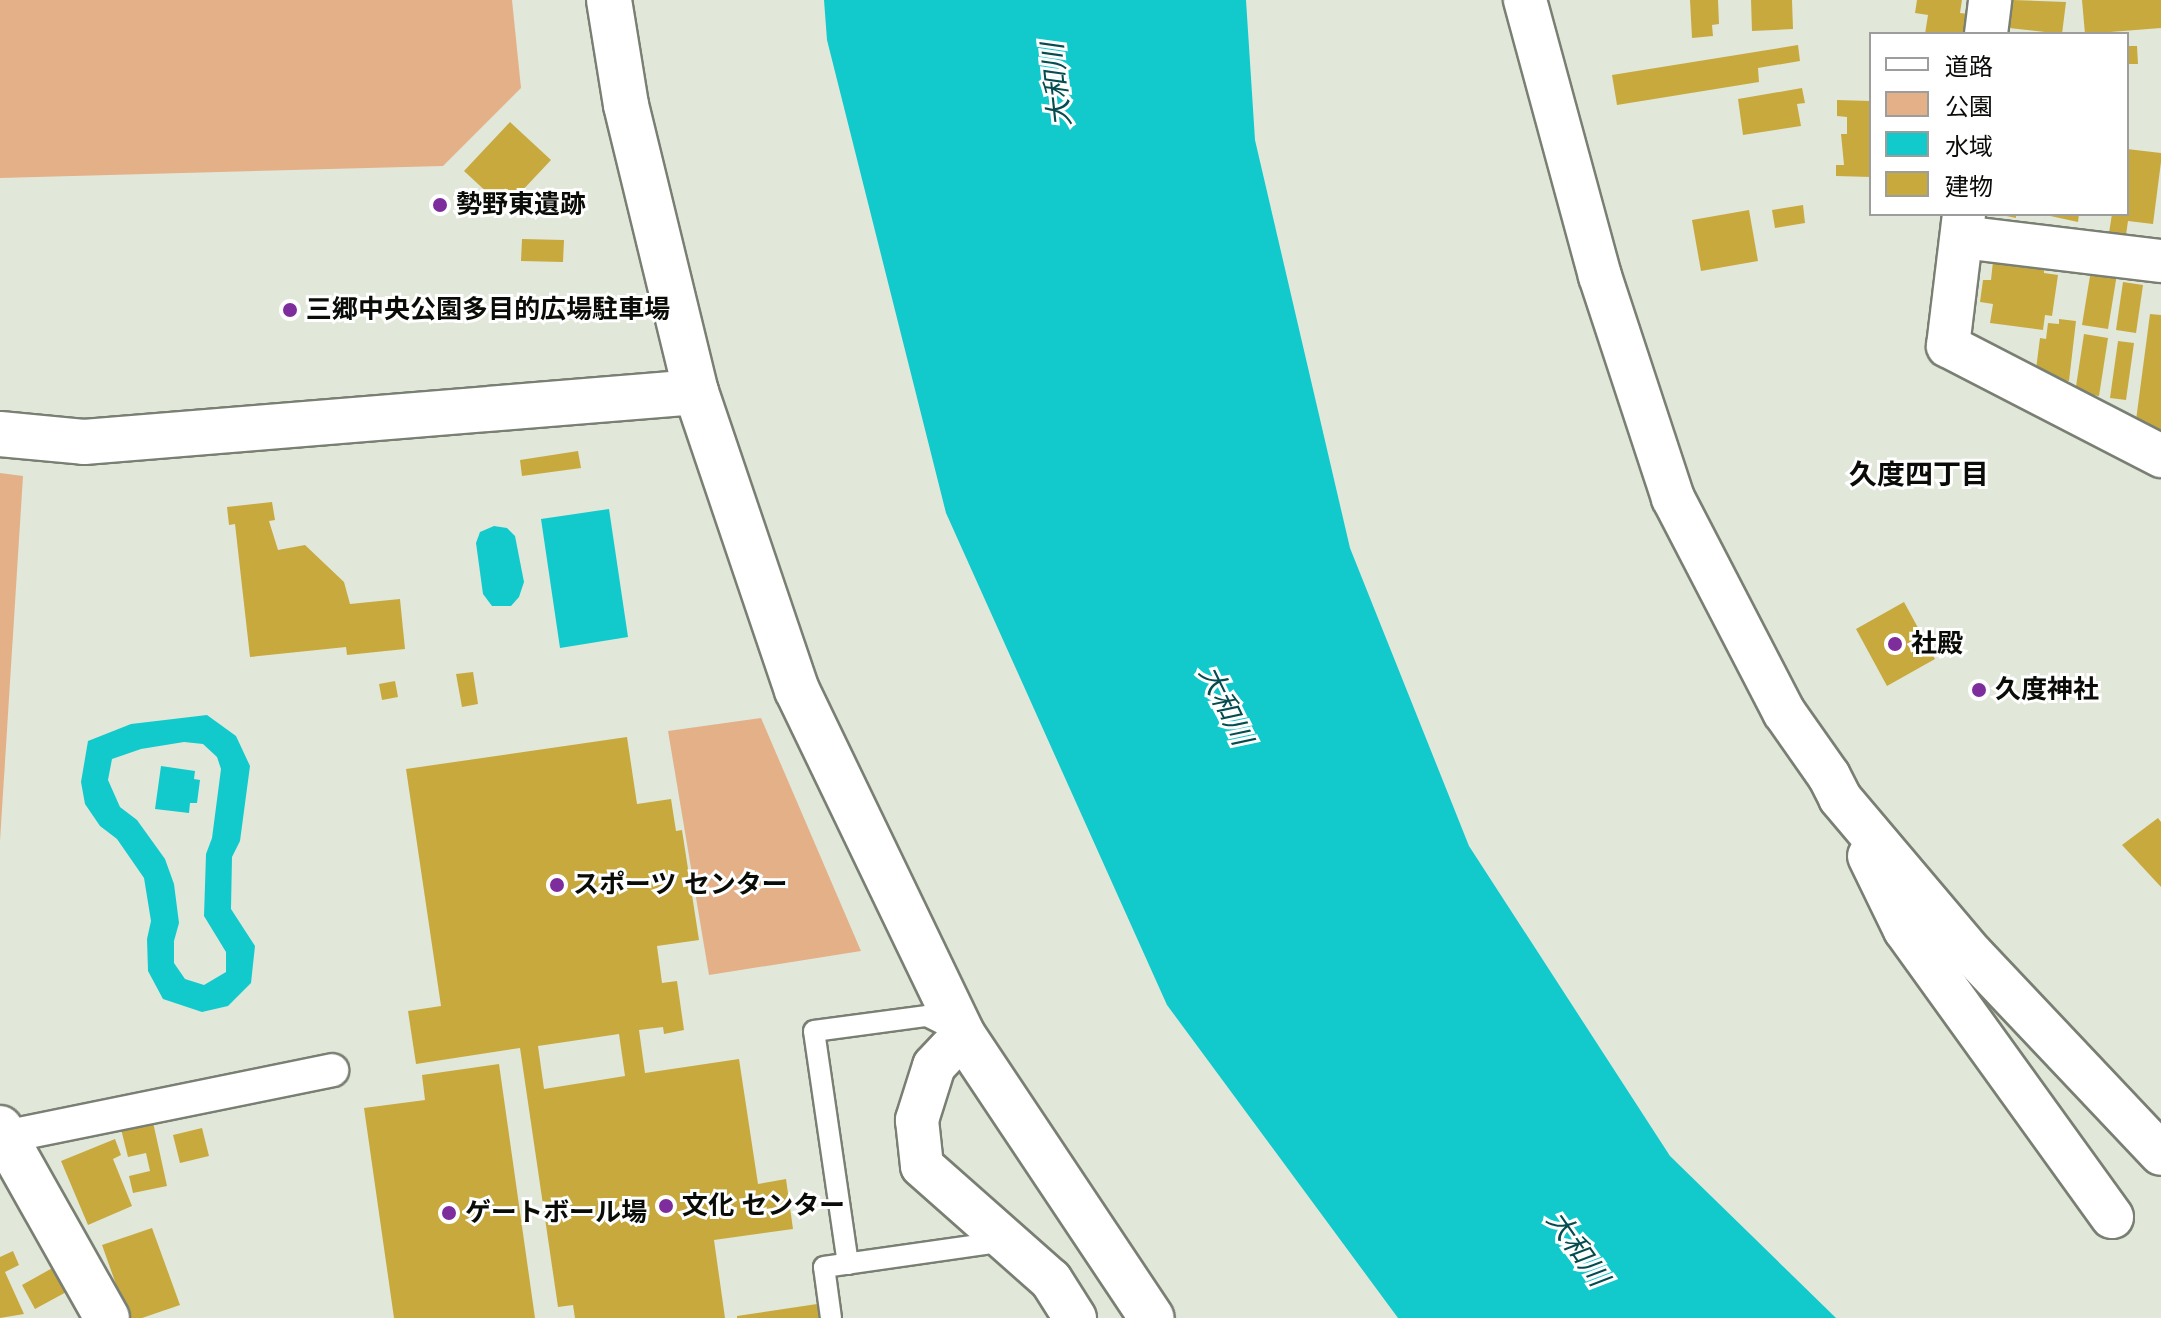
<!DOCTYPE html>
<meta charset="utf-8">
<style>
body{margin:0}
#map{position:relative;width:2161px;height:1318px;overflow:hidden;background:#e1e8da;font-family:Montserrat,"Noto Sans JP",sans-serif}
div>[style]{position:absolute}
.green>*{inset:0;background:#e4b088}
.water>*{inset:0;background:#12cacc}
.building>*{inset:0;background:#c8a93e}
.roads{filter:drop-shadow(2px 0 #797f72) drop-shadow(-2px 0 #797f72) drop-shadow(0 2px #797f72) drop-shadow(0 -2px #797f72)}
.service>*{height:20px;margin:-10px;padding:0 10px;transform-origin:10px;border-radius:10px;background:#fff}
.pedestrian>*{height:32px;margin:-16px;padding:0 16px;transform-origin:16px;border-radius:16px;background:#fff}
.minor>*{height:42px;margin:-21px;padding:0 21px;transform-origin:21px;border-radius:21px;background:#fff}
.tertiary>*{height:44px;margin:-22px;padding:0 22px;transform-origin:22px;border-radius:22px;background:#fff}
.secondary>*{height:44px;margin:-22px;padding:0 22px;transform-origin:22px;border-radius:22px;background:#fff}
.dots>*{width:22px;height:22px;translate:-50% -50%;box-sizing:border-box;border:4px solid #fff;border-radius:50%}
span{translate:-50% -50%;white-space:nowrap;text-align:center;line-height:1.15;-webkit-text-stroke:6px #fff;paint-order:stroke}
.poi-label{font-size:26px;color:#0a0c08;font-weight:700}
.left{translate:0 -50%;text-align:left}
.water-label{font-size:28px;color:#044c4d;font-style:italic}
.neighbourhood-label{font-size:28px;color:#0a0c08;font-weight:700}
.legend{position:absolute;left:1869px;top:32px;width:260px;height:184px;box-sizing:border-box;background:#fff;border:2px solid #9d9e9c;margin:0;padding:10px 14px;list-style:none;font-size:24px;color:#0a0c08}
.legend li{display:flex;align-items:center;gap:16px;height:40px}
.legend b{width:40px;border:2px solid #9d9e9c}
</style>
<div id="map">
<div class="green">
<div style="clip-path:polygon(0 0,512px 0,521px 88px,443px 166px,0 178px)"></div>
<div style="clip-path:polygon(0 473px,23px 476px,0 841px)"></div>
<div style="clip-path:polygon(761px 718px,861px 951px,709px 975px,668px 731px)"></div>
</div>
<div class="water">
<div style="clip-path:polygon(824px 0,1246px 0,1255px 140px,1350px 548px,1469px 846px,1670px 1156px,1836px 1318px,1398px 1318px,1167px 1005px,946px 513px,827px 40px)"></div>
<div style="clip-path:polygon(609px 509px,628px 637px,560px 648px,541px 519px)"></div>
<div style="clip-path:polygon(494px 526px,507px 528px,515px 536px,524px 582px,519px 597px,511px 606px,492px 606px,483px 594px,476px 543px,480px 532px)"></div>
<div style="clip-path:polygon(evenodd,207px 715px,236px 736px,250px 766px,240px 841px,232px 857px,231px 909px,255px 946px,251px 983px,228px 1006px,202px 1012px,163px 999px,148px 971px,147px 939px,151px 921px,144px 878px,117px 839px,100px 826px,85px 804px,81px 782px,88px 741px,131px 724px,207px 715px,184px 742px,203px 744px,217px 757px,221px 769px,212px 838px,206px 854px,204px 916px,226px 952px,226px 972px,204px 985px,185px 979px,174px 963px,174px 941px,179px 923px,174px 884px,165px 859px,137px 820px,120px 807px,108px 780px,112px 759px,141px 749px,184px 742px)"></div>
<div style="clip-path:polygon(161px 766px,195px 771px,194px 779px,200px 780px,197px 803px,190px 803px,189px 813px,155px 809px)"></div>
</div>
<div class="building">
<div style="clip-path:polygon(1690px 0,1718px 0,1719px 24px,1712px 25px,1713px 36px,1692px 38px)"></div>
<div style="clip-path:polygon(1751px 0,1792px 0,1793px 29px,1752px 31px)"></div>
<div style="clip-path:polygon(1917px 0,1962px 0,1960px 13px,1970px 14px,1967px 34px,1925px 34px,1928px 15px,1915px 13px)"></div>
<div style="clip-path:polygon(2013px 0,2066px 2px,2062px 34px,2009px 28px)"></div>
<div style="clip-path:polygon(2082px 0,2161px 0,2161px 28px,2085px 34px)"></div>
<div style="clip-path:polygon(1798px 45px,1800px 61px,1758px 68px,1759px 82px,1617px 105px,1612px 75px)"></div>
<div style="clip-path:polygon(2127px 46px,2137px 46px,2138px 64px,2127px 64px)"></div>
<div style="clip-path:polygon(1802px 88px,1805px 103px,1797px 104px,1801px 126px,1743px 135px,1738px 99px)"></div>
<div style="clip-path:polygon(1837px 100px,1871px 101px,1871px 177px,1836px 176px,1836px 165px,1844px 165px,1841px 134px,1847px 134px,1847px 117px,1837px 116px)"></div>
<div style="clip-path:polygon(510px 122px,551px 160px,505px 209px,464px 171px)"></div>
<div style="clip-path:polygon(2127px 149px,2161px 153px,2161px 162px,2153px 224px,2128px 221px,2126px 235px,2109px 233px,2112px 214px,2127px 214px)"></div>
<div style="clip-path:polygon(1803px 205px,1805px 223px,1775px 228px,1772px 210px)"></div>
<div style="clip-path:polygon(1749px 210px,1758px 261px,1701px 271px,1692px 220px)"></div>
<div style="clip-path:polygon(1997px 214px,2016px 214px,2016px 218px)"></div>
<div style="clip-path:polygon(2041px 214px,2079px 214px,2078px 222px)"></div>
<div style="clip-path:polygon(522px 239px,564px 240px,563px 262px,521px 261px)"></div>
<div style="clip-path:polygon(1993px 261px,2044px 268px,2044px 273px,2058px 275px,2052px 316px,2045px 315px,2043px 330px,1990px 323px,1993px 304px,1980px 302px,1983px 280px,1991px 280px)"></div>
<div style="clip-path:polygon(2091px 270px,2117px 274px,2108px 329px,2082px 325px)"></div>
<div style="clip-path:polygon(2123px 282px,2143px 285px,2136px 333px,2116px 330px)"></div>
<div style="clip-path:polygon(2150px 314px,2161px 315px,2161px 431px,2135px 428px)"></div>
<div style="clip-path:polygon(2059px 319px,2076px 321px,2069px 381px,2035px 377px,2040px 338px,2046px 339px,2048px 323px,2059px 324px)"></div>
<div style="clip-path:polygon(2084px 334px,2108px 338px,2099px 396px,2075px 393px)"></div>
<div style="clip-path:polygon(2118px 341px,2134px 343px,2126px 400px,2110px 398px)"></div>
<div style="clip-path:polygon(578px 451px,581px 468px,522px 476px,520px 460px)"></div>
<div style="clip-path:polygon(272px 502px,275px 520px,269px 521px,278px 550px,305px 545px,344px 582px,350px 604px,400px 599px,405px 649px,347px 655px,346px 647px,250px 657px,235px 524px,229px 525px,227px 507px)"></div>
<div style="clip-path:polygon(1904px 602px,1935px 659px,1887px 686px,1856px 629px)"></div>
<div style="clip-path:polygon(473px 672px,478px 704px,462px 707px,456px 674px)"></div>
<div style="clip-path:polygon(395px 681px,398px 697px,382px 700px,379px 684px)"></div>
<div style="clip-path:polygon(evenodd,627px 737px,637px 804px,671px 799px,676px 831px,682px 830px,699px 940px,657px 946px,662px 983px,677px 981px,684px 1030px,664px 1034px,663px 1027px,639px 1030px,645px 1073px,739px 1059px,758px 1184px,786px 1179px,793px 1229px,714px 1240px,725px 1318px,575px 1318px,573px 1305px,558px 1307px,520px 1048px,416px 1064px,408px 1011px,441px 1006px,406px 769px,627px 737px,619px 1034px,625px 1076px,544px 1089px,538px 1046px,619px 1034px)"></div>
<div style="clip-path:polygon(2158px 818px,2161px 822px,2161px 887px,2122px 845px)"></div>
<div style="clip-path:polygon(499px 1064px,535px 1318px,394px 1318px,364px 1108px,425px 1100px,422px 1075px)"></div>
<div style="clip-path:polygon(153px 1122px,167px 1186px,133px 1193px,129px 1176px,150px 1171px,146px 1153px,128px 1157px,121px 1129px)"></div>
<div style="clip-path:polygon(202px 1128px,209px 1156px,180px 1163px,173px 1135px)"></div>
<div style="clip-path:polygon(115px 1139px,121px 1155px,113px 1159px,132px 1206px,88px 1225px,61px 1161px)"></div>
<div style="clip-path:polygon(152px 1228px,180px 1305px,142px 1318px,128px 1318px,102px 1245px)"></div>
<div style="clip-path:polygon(13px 1251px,19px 1265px,5px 1272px,24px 1314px,0 1318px,0 1257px)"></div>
<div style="clip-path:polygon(56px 1266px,70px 1290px,35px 1309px,22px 1285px)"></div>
<div style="clip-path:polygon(817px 1304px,819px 1318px,737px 1318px,737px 1316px)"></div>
</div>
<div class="roads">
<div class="service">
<div style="left:848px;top:1264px;width:235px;rotate:-98.3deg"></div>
<div style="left:814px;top:1031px;width:114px;rotate:-7.6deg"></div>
<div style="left:927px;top:1016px;width:30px;rotate:27deg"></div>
<div style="left:831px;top:1318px;width:51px;rotate:-97.8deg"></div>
<div style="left:824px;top:1267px;width:185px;rotate:-8.1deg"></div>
</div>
<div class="pedestrian">
<div style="left:4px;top:1137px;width:335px;rotate:-11.5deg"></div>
</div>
<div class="minor">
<div style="left:1525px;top:0;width:286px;rotate:74.8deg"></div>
<div style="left:1600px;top:276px;width:234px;rotate:71.8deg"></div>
<div style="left:1673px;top:498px;width:241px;rotate:62.6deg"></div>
<div style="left:1784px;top:712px;width:78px;rotate:54.9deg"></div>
<div style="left:1829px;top:776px;width:25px;rotate:63deg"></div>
<div style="left:1840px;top:798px;width:204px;rotate:49.8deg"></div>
<div style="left:1972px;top:954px;width:275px;rotate:46.6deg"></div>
<div style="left:1986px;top:34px;width:34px;rotate:-83deg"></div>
<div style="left:1964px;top:214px;width:133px;rotate:96.9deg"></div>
<div style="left:1948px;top:346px;width:240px;rotate:27.3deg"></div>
<div style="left:1962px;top:237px;width:200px;rotate:6.9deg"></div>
<div style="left:1869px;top:856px;width:82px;rotate:64.1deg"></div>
<div style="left:1905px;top:930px;width:354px;rotate:54.2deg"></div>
<div style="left:963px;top:1035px;width:42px;rotate:133.1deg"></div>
<div style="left:934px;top:1066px;width:57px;rotate:107.5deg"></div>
<div style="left:917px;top:1120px;width:46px;rotate:83.8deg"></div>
<div style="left:922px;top:1166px;width:172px;rotate:41.5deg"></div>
<div style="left:1051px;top:1280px;width:45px;rotate:57.7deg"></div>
</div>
<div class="tertiary">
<div style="left:609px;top:0;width:106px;rotate:80.8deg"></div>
<div style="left:626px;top:105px;width:295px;rotate:76.3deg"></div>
<div style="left:696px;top:392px;width:315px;rotate:71.3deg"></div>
<div style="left:797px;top:690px;width:383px;rotate:64.3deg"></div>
<div style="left:963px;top:1035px;width:340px;rotate:56.3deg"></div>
<div style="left:0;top:434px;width:84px;rotate:5.4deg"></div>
<div style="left:84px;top:442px;width:614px;rotate:-4.67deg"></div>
</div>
<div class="secondary">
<div style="left:0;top:1128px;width:218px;rotate:60.6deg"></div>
</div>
</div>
<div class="dots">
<div style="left:440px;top:205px;background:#7e2d9d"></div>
<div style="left:290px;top:310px;background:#7e2d9d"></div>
<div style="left:1895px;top:644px;background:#7e2d9d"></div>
<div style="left:1979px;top:690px;background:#7e2d9d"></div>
<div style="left:557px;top:885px;background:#7e2d9d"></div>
<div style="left:666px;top:1206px;background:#7e2d9d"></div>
<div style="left:449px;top:1213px;background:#7e2d9d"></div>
</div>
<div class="poi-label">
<span class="left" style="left:456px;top:205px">勢野東遺跡</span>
<span class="left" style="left:306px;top:310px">三郷中央公園多目的広場駐車場</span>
<span class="left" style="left:1911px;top:644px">社殿</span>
<span class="left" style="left:1995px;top:690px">久度神社</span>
<span class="left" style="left:573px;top:885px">スポーツ センター</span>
<span class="left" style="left:682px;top:1206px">文化 センター</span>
<span class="left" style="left:465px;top:1213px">ゲートボール場</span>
</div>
<div class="water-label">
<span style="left:1056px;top:85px;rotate:-96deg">大和川</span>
<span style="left:1226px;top:705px;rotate:64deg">大和川</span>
<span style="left:1578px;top:1248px;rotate:55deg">大和川</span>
</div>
<div class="neighbourhood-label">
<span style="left:1919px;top:474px">久度四丁目</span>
</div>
<ul class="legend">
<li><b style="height:10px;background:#fff"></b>道路</li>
<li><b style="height:22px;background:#e4b088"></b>公園</li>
<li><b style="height:22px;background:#12cacc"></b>水域</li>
<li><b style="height:22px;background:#c8a93e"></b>建物</li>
</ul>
</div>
